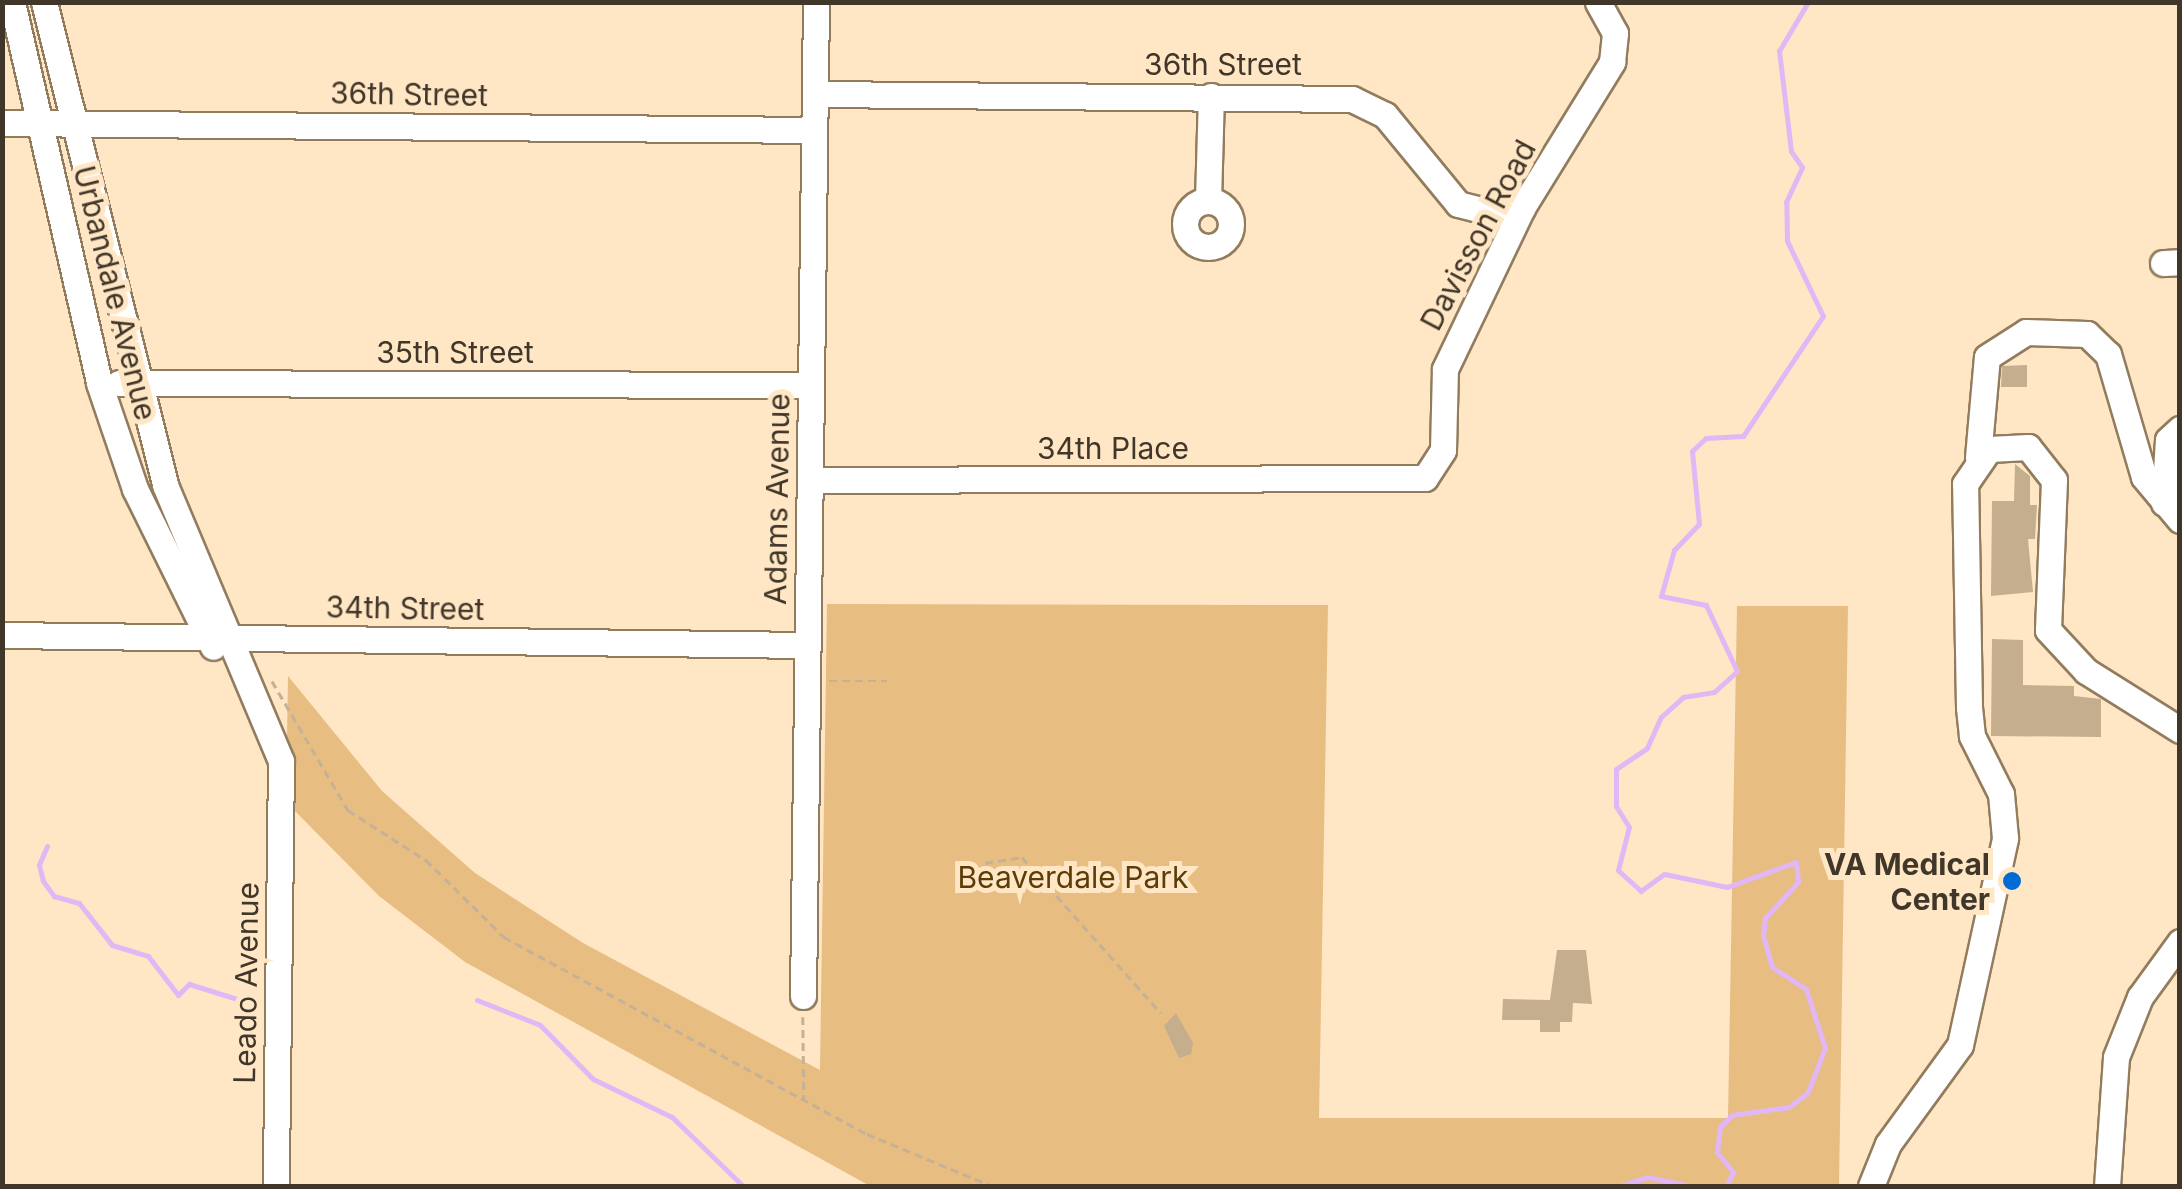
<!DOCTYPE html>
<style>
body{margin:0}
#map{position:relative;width:2182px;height:1189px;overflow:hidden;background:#ffe6c5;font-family:Inter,sans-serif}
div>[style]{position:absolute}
.green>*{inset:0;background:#e7bd82}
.stream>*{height:5px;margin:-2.5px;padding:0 2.5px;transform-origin:2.5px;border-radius:2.5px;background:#e2b7f5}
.building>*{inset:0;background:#c5ae8e}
.path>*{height:2.5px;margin-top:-1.25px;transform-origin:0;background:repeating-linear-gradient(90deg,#c5b196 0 8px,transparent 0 13px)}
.roads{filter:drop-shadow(2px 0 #927c5e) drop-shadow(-2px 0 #927c5e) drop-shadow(0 2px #927c5e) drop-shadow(0 -2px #927c5e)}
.minor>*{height:25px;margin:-12.5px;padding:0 12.5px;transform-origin:12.5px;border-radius:12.5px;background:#fff}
.minor>.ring{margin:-12.5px;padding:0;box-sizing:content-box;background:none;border:25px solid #fff;border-radius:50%}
.dots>*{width:28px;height:28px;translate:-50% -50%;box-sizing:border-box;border:5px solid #ffe6c5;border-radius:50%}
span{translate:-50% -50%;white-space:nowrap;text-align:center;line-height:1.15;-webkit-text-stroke:10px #ffe6c5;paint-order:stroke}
.street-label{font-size:30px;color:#403629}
.poi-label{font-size:30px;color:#403629;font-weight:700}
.right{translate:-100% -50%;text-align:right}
.park-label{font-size:30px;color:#5b3d09}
.frame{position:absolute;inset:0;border:5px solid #403629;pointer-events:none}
</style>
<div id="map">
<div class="green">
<div style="clip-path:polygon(827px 604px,1328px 605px,1319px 1118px,1728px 1118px,1737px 606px,1848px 606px,1839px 1186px,870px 1186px,465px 962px,379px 896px,286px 802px,288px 676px,382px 791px,475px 873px,583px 943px,820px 1070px)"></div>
</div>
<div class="stream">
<div style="left:47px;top:846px;width:21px;rotate:113deg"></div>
<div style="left:39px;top:865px;width:16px;rotate:76deg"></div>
<div style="left:43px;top:881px;width:19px;rotate:54deg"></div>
<div style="left:54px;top:896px;width:26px;rotate:16deg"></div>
<div style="left:79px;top:903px;width:53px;rotate:51.8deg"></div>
<div style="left:112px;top:945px;width:38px;rotate:17deg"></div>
<div style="left:148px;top:956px;width:49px;rotate:52.4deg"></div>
<div style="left:178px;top:995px;width:16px;rotate:-45deg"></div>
<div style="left:189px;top:984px;width:61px;rotate:17.2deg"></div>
<div style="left:477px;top:1000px;width:68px;rotate:21.6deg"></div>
<div style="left:540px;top:1025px;width:76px;rotate:45.5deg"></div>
<div style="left:593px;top:1079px;width:88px;rotate:25.7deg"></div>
<div style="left:672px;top:1117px;width:99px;rotate:44.2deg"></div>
<div style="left:1620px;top:1186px;width:28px;rotate:-18deg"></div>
<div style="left:1647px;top:1177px;width:45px;rotate:11.6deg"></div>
<div style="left:1726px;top:1186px;width:16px;rotate:-63deg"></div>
<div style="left:1733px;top:1172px;width:26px;rotate:-129deg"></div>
<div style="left:1717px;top:1152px;width:25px;rotate:-83deg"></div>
<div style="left:1720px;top:1127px;width:17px;rotate:-45deg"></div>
<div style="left:1732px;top:1115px;width:58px;rotate:-8deg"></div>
<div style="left:1789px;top:1107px;width:24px;rotate:-38deg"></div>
<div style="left:1808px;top:1092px;width:47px;rotate:-68.9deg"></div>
<div style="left:1825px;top:1048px;width:62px;rotate:-107.9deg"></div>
<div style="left:1806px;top:989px;width:40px;rotate:-147.1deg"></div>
<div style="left:1772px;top:967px;width:32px;rotate:-106deg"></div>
<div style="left:1763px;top:936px;width:18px;rotate:-84deg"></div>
<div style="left:1765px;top:918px;width:49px;rotate:-47.5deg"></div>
<div style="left:1798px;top:882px;width:20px;rotate:-96deg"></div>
<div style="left:1796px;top:862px;width:73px;rotate:160.1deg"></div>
<div style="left:1727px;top:887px;width:64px;rotate:-168.3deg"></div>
<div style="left:1664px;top:874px;width:29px;rotate:144deg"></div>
<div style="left:1641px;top:891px;width:31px;rotate:-138deg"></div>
<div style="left:1618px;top:870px;width:44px;rotate:-75.7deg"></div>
<div style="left:1629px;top:827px;width:25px;rotate:-122deg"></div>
<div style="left:1616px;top:806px;width:37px;rotate:-90deg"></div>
<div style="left:1616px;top:769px;width:37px;rotate:-34deg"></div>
<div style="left:1647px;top:748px;width:34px;rotate:-66deg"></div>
<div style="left:1661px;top:717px;width:30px;rotate:-42deg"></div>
<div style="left:1683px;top:697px;width:31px;rotate:-9deg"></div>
<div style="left:1714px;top:692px;width:31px;rotate:-42deg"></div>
<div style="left:1737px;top:671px;width:73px;rotate:-115.2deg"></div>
<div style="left:1706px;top:605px;width:46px;rotate:-168.7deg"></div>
<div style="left:1661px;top:596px;width:48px;rotate:-74.2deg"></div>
<div style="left:1674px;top:550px;width:36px;rotate:-46deg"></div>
<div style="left:1699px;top:524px;width:73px;rotate:-95.5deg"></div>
<div style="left:1692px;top:451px;width:19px;rotate:-43deg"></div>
<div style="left:1706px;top:438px;width:37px;rotate:-3deg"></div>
<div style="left:1743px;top:436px;width:144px;rotate:-56.3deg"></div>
<div style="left:1823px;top:316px;width:83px;rotate:-115.6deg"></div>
<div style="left:1787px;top:241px;width:39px;rotate:-91deg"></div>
<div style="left:1786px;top:202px;width:38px;rotate:-65deg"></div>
<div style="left:1802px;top:167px;width:19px;rotate:-125deg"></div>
<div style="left:1791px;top:151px;width:101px;rotate:-96.8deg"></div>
<div style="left:1779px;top:51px;width:57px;rotate:-59.4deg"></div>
</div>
<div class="building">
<div style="clip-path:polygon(2027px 365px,2027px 387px,2001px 387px,2002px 366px)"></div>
<div style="clip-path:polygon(2015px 464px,2030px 476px,2030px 505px,2037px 505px,2035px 539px,2028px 539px,2033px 592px,1991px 596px,1992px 501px,2014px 501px)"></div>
<div style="clip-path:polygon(1992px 639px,2023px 640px,2023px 685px,2074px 686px,2074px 696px,2101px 699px,2101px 737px,1991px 736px)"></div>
<div style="clip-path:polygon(1557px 950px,1586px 950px,1592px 1004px,1573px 1003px,1572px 1022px,1560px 1022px,1560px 1032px,1540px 1032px,1540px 1020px,1502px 1020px,1503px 999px,1550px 1000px)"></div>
<div style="clip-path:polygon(1176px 1013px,1193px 1043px,1191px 1054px,1179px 1058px,1164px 1026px)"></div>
</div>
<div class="path">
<div style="left:272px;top:681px;width:150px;rotate:59.5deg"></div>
<div style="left:348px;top:810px;width:93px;rotate:32.7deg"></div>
<div style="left:426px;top:860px;width:110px;rotate:44.6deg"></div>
<div style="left:504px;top:937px;width:413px;rotate:28.5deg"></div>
<div style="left:867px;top:1134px;width:135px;rotate:22.6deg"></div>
<div style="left:829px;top:681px;width:58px"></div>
<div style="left:985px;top:863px;width:37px;rotate:-9deg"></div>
<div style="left:1022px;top:857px;width:209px;rotate:48.3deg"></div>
<div style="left:803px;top:1017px;width:82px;rotate:89.3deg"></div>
</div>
<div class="roads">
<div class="minor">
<div style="left:12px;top:2px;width:391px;rotate:77.1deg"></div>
<div style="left:99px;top:383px;width:112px;rotate:71.2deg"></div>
<div style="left:135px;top:489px;width:176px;rotate:63.7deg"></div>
<div style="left:44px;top:2px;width:498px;rotate:75.9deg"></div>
<div style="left:165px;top:485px;width:299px;rotate:67.2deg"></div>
<div style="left:281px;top:761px;width:425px;rotate:90.7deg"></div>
<div style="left:815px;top:94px;width:537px;rotate:0.53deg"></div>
<div style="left:1352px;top:99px;width:37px;rotate:26deg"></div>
<div style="left:1385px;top:115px;width:115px;rotate:50.6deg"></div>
<div style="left:1458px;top:204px;width:40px;rotate:14.4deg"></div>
<div style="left:1497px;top:214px;width:26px;rotate:-13deg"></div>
<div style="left:2px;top:123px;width:812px;rotate:0.49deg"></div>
<div style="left:1208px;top:201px;width:105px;rotate:-88.4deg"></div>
<div class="ring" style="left:1185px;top:201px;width:21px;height:21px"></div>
<div style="left:2163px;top:263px;width:17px;rotate:-3deg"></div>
<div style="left:119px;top:383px;width:692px;rotate:0.17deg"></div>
<div style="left:1978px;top:457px;width:100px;rotate:-84.9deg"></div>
<div style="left:1987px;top:357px;width:46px;rotate:-32.7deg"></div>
<div style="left:2026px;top:332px;width:61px;rotate:1.9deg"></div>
<div style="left:2087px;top:334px;width:29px;rotate:44deg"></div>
<div style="left:2108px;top:354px;width:128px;rotate:73.7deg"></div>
<div style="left:2144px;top:477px;width:56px;rotate:50.1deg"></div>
<div style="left:810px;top:480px;width:615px;rotate:-0.19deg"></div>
<div style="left:1425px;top:478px;width:33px;rotate:-57deg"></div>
<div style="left:1443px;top:450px;width:81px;rotate:-88.6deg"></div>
<div style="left:1445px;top:369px;width:178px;rotate:-64.4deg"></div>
<div style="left:1522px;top:208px;width:172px;rotate:-58.3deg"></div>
<div style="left:1612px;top:62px;width:29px;rotate:-84deg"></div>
<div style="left:1615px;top:33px;width:35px;rotate:-119deg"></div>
<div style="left:2164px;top:503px;width:63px;rotate:-86.4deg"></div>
<div style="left:2168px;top:440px;width:16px;rotate:-43deg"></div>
<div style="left:2px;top:635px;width:806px;rotate:0.71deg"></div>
<div style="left:803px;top:996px;width:994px;rotate:-89.25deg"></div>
<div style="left:1871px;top:1186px;width:45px;rotate:-68deg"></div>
<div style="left:1888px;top:1144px;width:122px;rotate:-54deg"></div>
<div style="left:1960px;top:1045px;width:212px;rotate:-77.7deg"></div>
<div style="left:2005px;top:838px;width:44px;rotate:-95.2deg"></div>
<div style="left:2001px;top:794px;width:65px;rotate:-116.6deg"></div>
<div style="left:1972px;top:736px;width:29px;rotate:-96deg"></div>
<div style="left:1969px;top:707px;width:223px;rotate:-91deg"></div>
<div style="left:1965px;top:484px;width:42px;rotate:-55.6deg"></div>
<div style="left:1989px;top:449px;width:39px;rotate:-3deg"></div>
<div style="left:2028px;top:447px;width:42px;rotate:51.8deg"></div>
<div style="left:2054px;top:480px;width:150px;rotate:92.3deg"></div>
<div style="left:2048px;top:630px;width:56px;rotate:47.2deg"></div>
<div style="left:2086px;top:671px;width:111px;rotate:32.1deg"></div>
<div style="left:2107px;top:1186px;width:129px;rotate:-86deg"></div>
<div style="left:2116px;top:1057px;width:65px;rotate:-68.2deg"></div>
<div style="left:2140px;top:997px;width:68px;rotate:-54deg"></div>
</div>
</div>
<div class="dots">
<div style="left:2012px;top:881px;background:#006cd3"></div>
</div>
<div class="street-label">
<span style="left:1223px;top:64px">36th Street</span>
<span style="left:409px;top:94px;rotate:1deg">36th Street</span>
<span style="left:1478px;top:235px;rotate:-62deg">Davisson Road</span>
<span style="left:115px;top:293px;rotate:76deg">Urbandale Avenue</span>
<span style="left:455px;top:352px">35th Street</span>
<span style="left:1113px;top:448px">34th Place</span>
<span style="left:777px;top:499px;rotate:-89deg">Adams Avenue</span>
<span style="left:405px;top:608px;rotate:1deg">34th Street</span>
<span style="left:246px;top:983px;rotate:-89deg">Leado Avenue</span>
</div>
<div class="poi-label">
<span class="right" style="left:1990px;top:881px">VA Medical<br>Center</span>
</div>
<div class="park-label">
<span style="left:1073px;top:877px">Beaverdale Park</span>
</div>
<div class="frame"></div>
</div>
